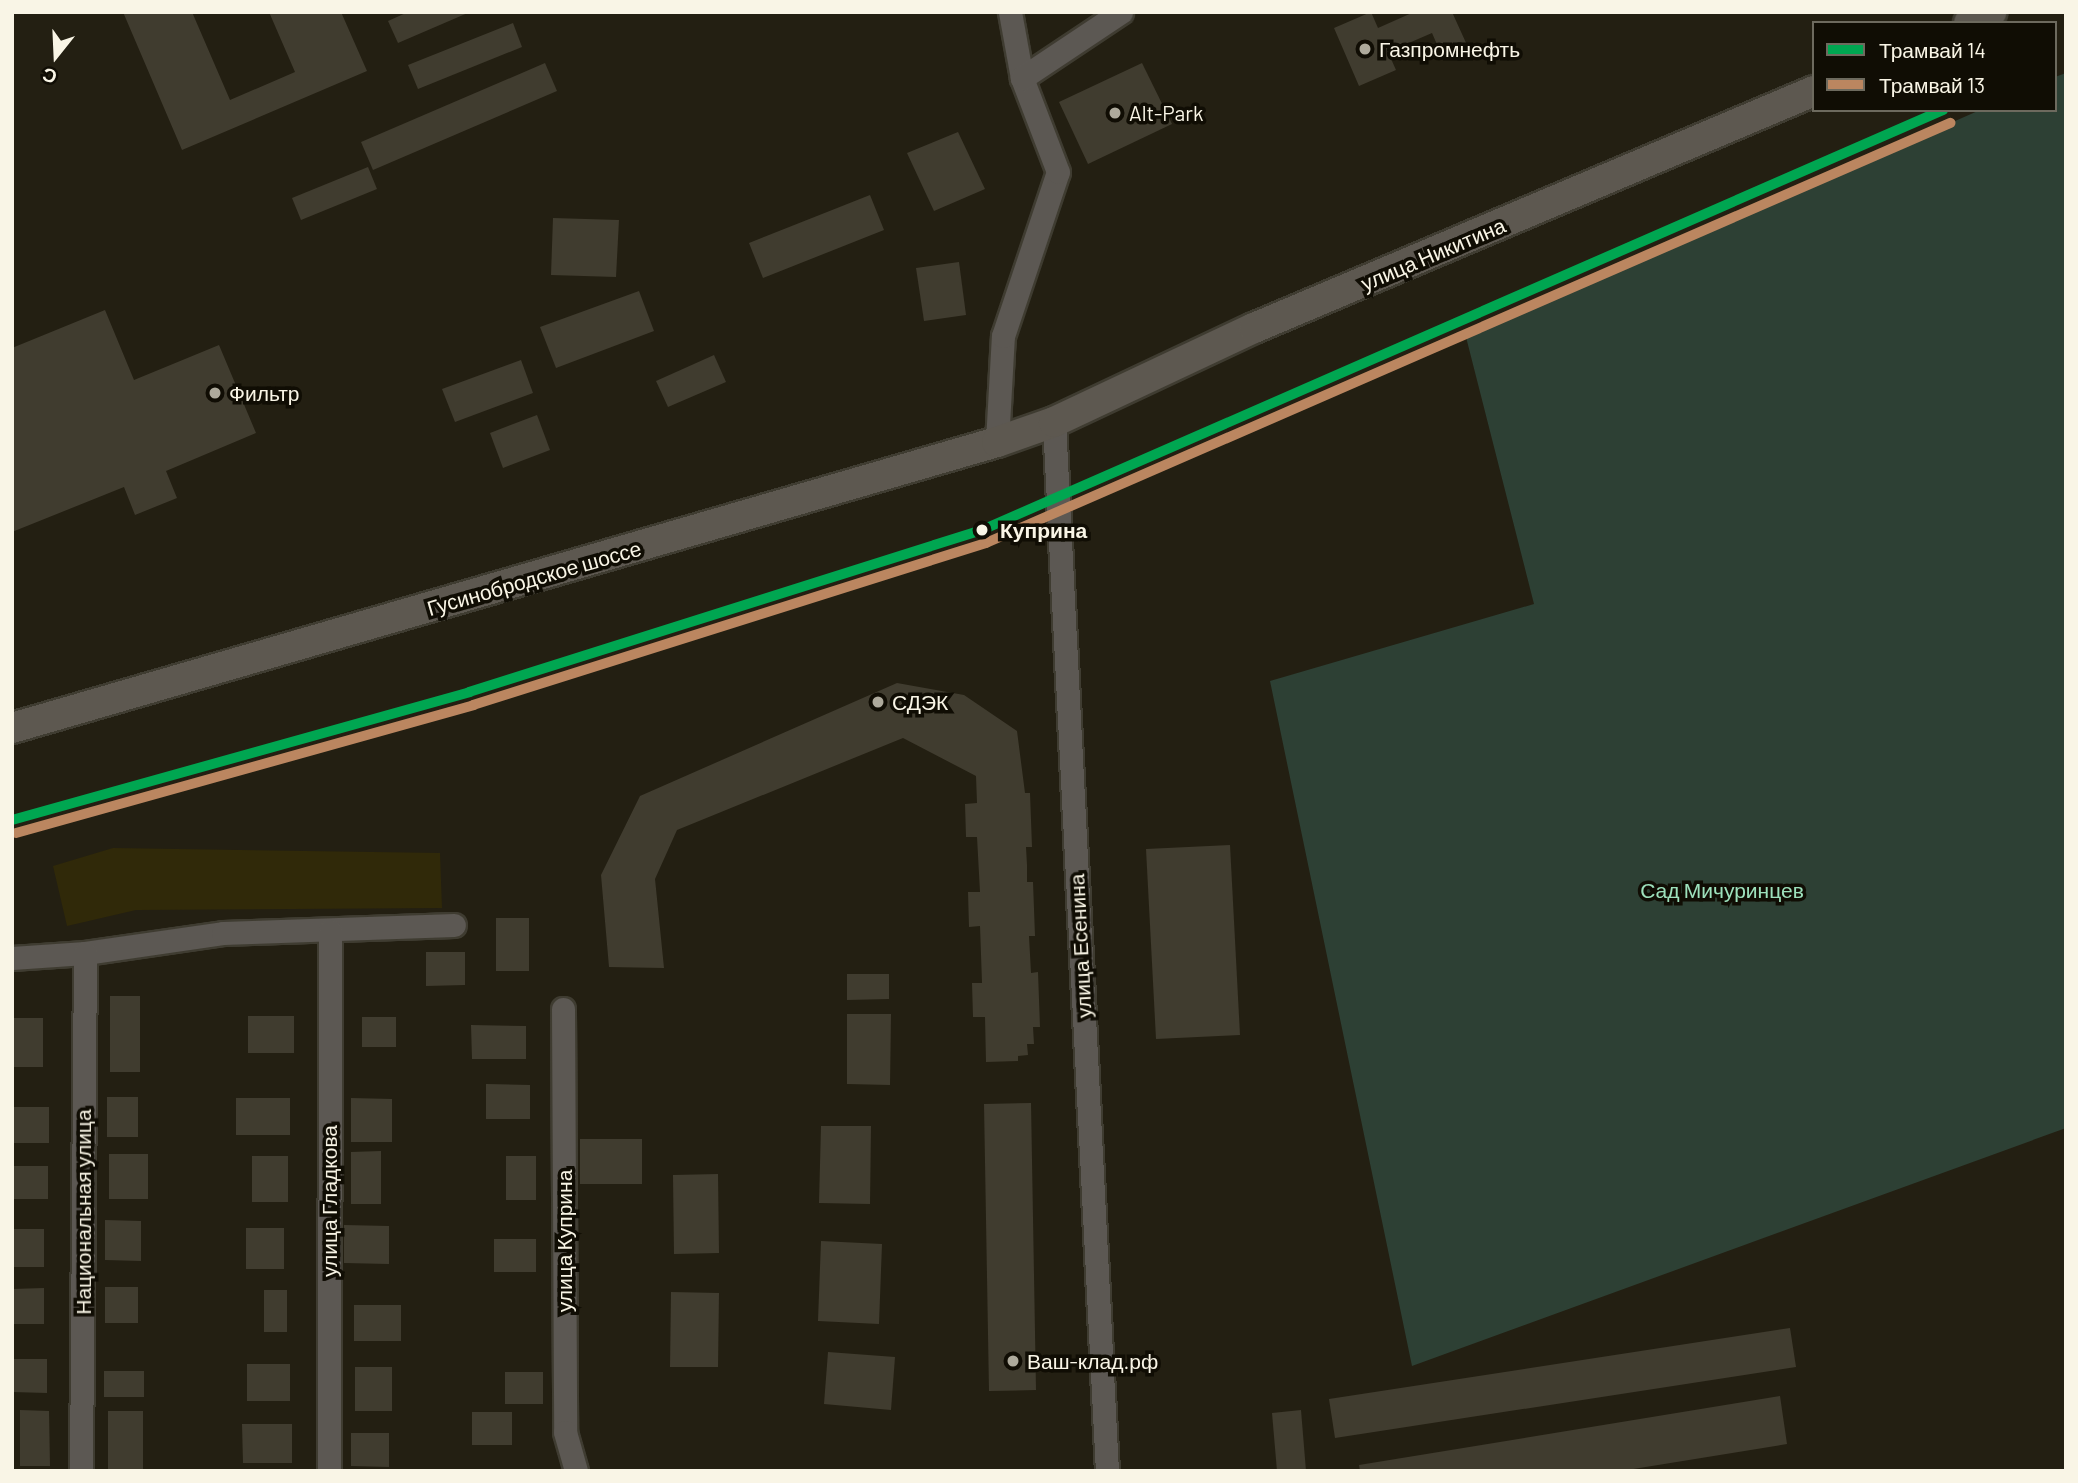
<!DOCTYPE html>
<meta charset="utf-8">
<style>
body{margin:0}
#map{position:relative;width:2078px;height:1483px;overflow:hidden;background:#231f12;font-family:Barlow,sans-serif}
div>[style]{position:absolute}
.built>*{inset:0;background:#302909}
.green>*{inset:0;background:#2d4034}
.building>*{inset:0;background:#403c2f}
.roads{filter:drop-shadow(2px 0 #3f3c31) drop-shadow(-2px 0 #3f3c31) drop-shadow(0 2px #3f3c31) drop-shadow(0 -2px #3f3c31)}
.minor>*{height:23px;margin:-11.5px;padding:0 11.5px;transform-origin:11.5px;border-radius:11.5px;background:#5c5853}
.major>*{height:30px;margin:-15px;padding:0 15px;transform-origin:15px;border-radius:15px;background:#5d5850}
.tram-1>*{height:10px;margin:-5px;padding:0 5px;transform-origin:5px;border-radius:5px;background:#00a651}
.tram-2>*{height:10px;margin:-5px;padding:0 5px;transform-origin:5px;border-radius:5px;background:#bb8660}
.dots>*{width:19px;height:19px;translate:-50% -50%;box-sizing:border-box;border:4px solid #100d04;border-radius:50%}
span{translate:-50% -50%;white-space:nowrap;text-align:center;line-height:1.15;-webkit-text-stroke:7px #100d04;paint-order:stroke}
.poi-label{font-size:21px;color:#f9f5e6}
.left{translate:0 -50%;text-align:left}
.street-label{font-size:21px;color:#f9f5e6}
.stop-label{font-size:21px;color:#f9f5e6;font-weight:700}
.park-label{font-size:21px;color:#9de1bc}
.frame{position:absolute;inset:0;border:14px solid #f9f5e6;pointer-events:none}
.legend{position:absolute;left:1812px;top:21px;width:245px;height:91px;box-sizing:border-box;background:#100d04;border:2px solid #6d6a5e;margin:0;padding:9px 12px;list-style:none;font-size:21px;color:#f9f5e6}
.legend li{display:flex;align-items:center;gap:14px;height:35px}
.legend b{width:35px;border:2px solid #6d6a5e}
.north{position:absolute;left:21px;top:21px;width:70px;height:70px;-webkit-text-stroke:5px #100d04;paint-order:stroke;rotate:198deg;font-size:19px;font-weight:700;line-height:28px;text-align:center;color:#f9f5e6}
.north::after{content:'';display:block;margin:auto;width:24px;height:32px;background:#f9f5e6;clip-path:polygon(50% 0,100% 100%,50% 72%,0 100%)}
</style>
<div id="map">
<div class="built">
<div style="clip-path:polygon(113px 848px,440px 853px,442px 908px,136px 910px,67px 926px,53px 866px)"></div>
</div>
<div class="green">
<div style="clip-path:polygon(2066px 73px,2066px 1128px,1412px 1366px,1270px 681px,1534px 604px,1466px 337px,1980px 110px,2055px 110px,2055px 77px)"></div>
</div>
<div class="building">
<div style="clip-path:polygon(123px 12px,192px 12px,230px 100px,295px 72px,269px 12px,341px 12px,367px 71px,182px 150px)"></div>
<div style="clip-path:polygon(408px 12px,470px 12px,398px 43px,388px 21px)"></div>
<div style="clip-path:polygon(1371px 12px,1378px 28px,1414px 12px,1452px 12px,1467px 45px,1442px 56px,1432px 33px,1388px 52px,1396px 70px,1359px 86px,1334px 28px)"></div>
<div style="clip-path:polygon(513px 23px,522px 47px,418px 89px,408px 65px)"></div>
<div style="clip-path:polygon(545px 63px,557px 91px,373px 170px,361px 142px)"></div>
<div style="clip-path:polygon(1142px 63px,1172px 124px,1088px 164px,1059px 102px)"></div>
<div style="clip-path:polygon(958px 132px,985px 189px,934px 211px,907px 153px)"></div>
<div style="clip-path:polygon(368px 167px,377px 189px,301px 220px,292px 198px)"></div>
<div style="clip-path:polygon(870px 195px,884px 230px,763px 278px,749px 243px)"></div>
<div style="clip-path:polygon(553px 218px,619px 220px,616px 277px,551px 275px)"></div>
<div style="clip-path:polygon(959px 262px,966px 315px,924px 321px,916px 268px)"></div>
<div style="clip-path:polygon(639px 291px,654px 331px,556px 368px,540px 327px)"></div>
<div style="clip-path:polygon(105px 310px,134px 380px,219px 345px,256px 433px,166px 471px,177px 498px,135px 515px,124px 487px,12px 532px,12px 348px)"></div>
<div style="clip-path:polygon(714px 355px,726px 382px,668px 407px,656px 381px)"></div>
<div style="clip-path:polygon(521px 360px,533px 393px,455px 422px,442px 389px)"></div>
<div style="clip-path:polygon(537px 415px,550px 450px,503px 468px,490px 433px)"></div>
<div style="clip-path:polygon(897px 683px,964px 695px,1017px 731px,1025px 793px,1030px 793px,1032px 847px,1026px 847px,1027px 865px,1027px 882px,1033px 882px,1035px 936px,1029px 936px,1031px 973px,1038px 972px,1040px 1027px,1033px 1027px,1034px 1044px,1027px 1044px,1028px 1055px,1018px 1056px,1018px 1061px,986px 1062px,985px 1017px,973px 1017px,972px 983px,982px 983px,980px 926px,969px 927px,968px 892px,980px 892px,977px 837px,966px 837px,965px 804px,977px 803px,976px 776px,903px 738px,677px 830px,655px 879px,664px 968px,609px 967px,601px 875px,640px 796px)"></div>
<div style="clip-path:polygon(1230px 845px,1240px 1035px,1156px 1039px,1146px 849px)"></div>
<div style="clip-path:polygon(496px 918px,529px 918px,529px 971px,496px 971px)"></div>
<div style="clip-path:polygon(426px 952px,465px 952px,465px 985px,426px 986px)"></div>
<div style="clip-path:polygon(847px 974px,889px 974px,889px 999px,847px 1000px)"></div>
<div style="clip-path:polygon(110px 996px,140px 996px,140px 1072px,110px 1072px)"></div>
<div style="clip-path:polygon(847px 1014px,891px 1014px,890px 1085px,847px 1084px)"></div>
<div style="clip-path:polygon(248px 1016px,294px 1016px,294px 1053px,248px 1053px)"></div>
<div style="clip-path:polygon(362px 1017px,396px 1017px,396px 1047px,362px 1047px)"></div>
<div style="clip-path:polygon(12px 1018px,43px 1018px,43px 1067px,12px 1067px)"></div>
<div style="clip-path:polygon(471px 1025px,526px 1026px,526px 1059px,472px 1059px)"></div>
<div style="clip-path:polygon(486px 1084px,530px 1085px,530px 1119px,486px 1119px)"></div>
<div style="clip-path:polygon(107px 1097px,138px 1097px,138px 1137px,107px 1137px)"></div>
<div style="clip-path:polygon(236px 1098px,290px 1098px,290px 1135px,236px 1135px)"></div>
<div style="clip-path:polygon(351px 1098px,392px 1099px,392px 1142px,351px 1142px)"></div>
<div style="clip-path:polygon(1031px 1103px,1036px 1390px,989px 1391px,984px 1104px)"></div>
<div style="clip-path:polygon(12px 1107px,49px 1107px,49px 1143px,12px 1143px)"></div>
<div style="clip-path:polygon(821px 1126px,871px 1126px,870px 1204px,819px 1203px)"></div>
<div style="clip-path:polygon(580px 1139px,642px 1139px,642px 1184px,580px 1184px)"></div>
<div style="clip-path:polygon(381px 1151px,381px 1204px,351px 1204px,351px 1152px)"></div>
<div style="clip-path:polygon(109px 1154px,148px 1154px,148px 1199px,109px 1199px)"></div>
<div style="clip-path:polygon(252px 1156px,288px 1156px,288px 1202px,252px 1202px)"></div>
<div style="clip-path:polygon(506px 1156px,536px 1156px,536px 1200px,506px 1200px)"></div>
<div style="clip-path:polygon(12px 1166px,48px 1166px,48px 1199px,12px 1199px)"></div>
<div style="clip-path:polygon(718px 1174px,719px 1253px,674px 1254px,673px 1175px)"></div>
<div style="clip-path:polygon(105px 1220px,141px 1221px,141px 1261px,105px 1260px)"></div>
<div style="clip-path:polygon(344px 1225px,389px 1226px,389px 1264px,344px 1263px)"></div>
<div style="clip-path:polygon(246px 1228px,284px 1228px,284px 1269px,246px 1269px)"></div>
<div style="clip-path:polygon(12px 1229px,44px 1229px,44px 1267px,12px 1267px)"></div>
<div style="clip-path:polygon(494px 1239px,536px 1239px,536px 1272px,494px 1272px)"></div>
<div style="clip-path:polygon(821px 1241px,882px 1244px,879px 1324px,818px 1321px)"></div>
<div style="clip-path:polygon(105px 1287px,138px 1287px,138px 1323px,105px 1323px)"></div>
<div style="clip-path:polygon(44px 1288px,44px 1324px,12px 1324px,12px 1289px)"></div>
<div style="clip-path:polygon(264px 1290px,287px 1290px,287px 1332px,264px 1332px)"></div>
<div style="clip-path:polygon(671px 1292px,719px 1293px,718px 1367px,670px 1367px)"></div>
<div style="clip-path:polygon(354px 1305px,401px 1305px,401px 1341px,354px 1341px)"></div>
<div style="clip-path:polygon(1790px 1328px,1796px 1367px,1335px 1438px,1329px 1399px)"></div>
<div style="clip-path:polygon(828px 1352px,895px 1357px,891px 1410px,824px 1404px)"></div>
<div style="clip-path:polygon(12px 1359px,47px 1359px,47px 1393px,12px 1392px)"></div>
<div style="clip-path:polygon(247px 1364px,290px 1364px,290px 1401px,247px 1401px)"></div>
<div style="clip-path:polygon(355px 1367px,392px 1367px,392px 1411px,355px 1411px)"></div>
<div style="clip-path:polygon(104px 1371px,144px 1371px,144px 1397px,104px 1397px)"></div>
<div style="clip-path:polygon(505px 1372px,543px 1372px,543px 1404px,505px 1404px)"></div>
<div style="clip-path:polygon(1780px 1396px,1787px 1444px,1621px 1471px,1360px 1471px,1359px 1465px)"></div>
<div style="clip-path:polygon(20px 1410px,49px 1411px,50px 1466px,20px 1466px)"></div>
<div style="clip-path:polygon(1301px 1410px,1306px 1471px,1277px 1471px,1272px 1413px)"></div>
<div style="clip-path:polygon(108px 1411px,143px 1411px,143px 1469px,108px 1469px)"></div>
<div style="clip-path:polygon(472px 1412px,512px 1412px,512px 1445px,472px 1445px)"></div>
<div style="clip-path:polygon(242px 1424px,292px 1424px,292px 1463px,243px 1463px)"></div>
<div style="clip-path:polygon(351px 1433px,389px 1433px,389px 1467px,351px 1466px)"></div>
</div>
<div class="roads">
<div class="minor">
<div style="left:1010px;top:12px;width:67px;rotate:79.7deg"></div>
<div style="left:1054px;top:422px;width:1050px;rotate:87.11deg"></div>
<div style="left:997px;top:442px;width:106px;rotate:-86.8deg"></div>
<div style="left:1003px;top:336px;width:173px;rotate:-71.5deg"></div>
<div style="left:1058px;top:172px;width:101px;rotate:-111deg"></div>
<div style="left:1022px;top:78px;width:119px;rotate:-33.7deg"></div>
<div style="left:12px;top:958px;width:73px;rotate:-3.9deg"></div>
<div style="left:85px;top:953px;width:139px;rotate:-8.2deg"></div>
<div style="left:223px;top:933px;width:231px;rotate:-2deg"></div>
<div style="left:563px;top:1009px;width:423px;rotate:89.7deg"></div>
<div style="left:565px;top:1432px;width:41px;rotate:74.2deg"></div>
<div style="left:81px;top:1471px;width:518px;rotate:-89.56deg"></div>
<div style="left:329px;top:1471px;width:540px;rotate:-89.89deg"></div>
</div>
<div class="major">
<div style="left:1969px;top:23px;width:25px;rotate:-26deg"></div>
<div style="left:12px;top:728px;width:1026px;rotate:-16.19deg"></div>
<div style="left:997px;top:442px;width:60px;rotate:-19.3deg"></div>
<div style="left:1054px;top:422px;width:221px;rotate:-25.2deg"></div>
<div style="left:1254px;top:328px;width:608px;rotate:-22.94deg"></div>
</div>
</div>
<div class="tram-1">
<div style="left:12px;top:820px;width:475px;rotate:-15.6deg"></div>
<div style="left:469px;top:692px;width:538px;rotate:-17.53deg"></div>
<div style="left:982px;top:530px;width:1049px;rotate:-23.61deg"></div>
</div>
<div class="tram-2">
<div style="left:16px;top:833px;width:475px;rotate:-15.6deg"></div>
<div style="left:473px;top:705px;width:538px;rotate:-17.53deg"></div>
<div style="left:986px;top:543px;width:1052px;rotate:-23.54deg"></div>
</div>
<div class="dots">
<div style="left:1365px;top:49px;background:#aeaa9c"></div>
<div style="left:1115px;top:113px;background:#aeaa9c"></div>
<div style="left:215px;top:393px;background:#aeaa9c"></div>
<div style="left:982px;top:530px;background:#f9f5e6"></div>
<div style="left:878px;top:702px;background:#aeaa9c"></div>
<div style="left:1013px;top:1361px;background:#aeaa9c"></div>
</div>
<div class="poi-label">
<span class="left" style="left:1379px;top:49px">Газпромнефть</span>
<span class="left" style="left:1129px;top:113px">Alt-Park</span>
<span class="left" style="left:229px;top:393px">Фильтр</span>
<span class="left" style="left:892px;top:702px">СДЭК</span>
<span class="left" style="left:1027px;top:1361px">Ваш-клад.рф</span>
</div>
<div class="street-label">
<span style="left:1433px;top:254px;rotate:-23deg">улица Никитина</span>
<span style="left:534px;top:578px;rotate:-16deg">Гусинобродское шоссе</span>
<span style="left:1080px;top:946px;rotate:-93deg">улица Есенина</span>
<span style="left:329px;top:1201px;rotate:-90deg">улица Гладкова</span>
<span style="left:83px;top:1212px;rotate:-90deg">Национальная улица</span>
<span style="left:564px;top:1241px;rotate:-90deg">улица Куприна</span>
</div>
<div class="stop-label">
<span class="left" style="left:1000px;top:530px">Куприна</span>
</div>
<div class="park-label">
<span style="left:1722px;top:890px">Сад Мичуринцев</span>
</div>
<div class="frame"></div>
<ul class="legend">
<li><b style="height:9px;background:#00a651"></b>Трамвай 14</li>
<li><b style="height:9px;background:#bb8660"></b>Трамвай 13</li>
</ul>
<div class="north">С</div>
</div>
